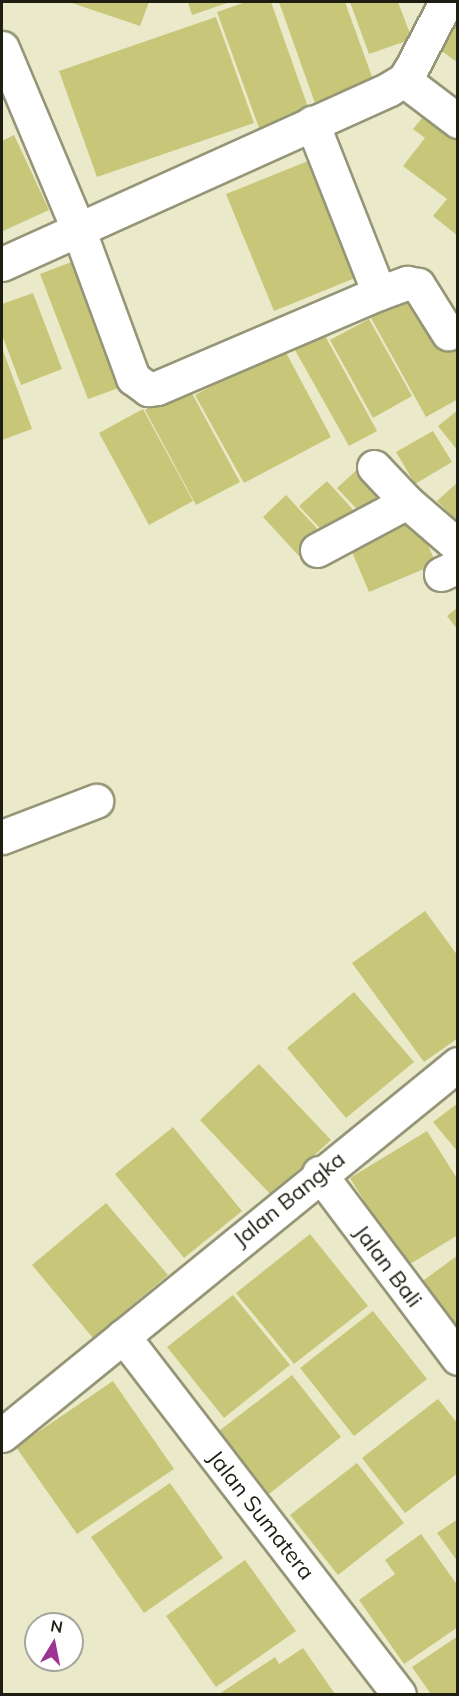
<!DOCTYPE html>
<style>
body{margin:0}
#map{position:relative;width:459px;height:1696px;overflow:hidden;background:#eaeaca;font-family:Mulish,sans-serif}
div>[style]{position:absolute}
.building>*{inset:0;background:#c7c679}
.roads{filter:drop-shadow(2px 0 #959577) drop-shadow(-2px 0 #959577) drop-shadow(0 2px #959577) drop-shadow(0 -2px #959577)}
.minor>*{height:33px;margin:-16.5px;padding:0 16.5px;transform-origin:16.5px;border-radius:16.5px;background:#fff}
span{translate:-50% -50%;white-space:nowrap;text-align:center;line-height:1.15;-webkit-text-stroke:4.5px #fff;paint-order:stroke}
.street-label{font-size:22px;color:#1d1d12}
.frame{position:absolute;inset:0;border:3px solid #1d1d12;pointer-events:none}
.north{position:absolute;left:24px;top:1612px;width:60px;height:60px;box-sizing:border-box;background:#fff;border:2px solid #a5a5a0;border-radius:50%;rotate:10deg;font-size:16px;font-weight:700;line-height:24px;text-align:center;color:#1d1d12}
.north::after{content:'';display:block;margin:auto;width:21px;height:27px;background:#9f3393;clip-path:polygon(50% 0,100% 100%,50% 72%,0 100%)}
</style>
<div id="map">
<div class="building">
<div style="clip-path:polygon(69px 2px,149px 2px,140px 26px)"></div>
<div style="clip-path:polygon(188px 2px,230px 2px,192px 15px)"></div>
<div style="clip-path:polygon(246px 2px,271px 2px,309px 110px,259px 128px,217px 12px)"></div>
<div style="clip-path:polygon(279px 2px,345px 2px,375px 85px,316px 106px)"></div>
<div style="clip-path:polygon(350px 2px,398px 2px,412px 39px,369px 54px)"></div>
<div style="clip-path:polygon(458px 9px,458px 63px,431px 43px)"></div>
<div style="clip-path:polygon(216px 17px,254px 123px,97px 177px,59px 71px)"></div>
<div style="clip-path:polygon(427px 112px,458px 135px,458px 236px,433px 216px,447px 199px,403px 166px,425px 138px,413px 129px)"></div>
<div style="clip-path:polygon(14px 135px,49px 210px,3px 231px,2px 141px)"></div>
<div style="clip-path:polygon(313px 159px,360px 276px,274px 311px,226px 194px)"></div>
<div style="clip-path:polygon(79px 259px,127px 385px,88px 399px,40px 274px)"></div>
<div style="clip-path:polygon(33px 293px,62px 369px,21px 385px,2px 335px,2px 304px)"></div>
<div style="clip-path:polygon(410px 298px,439px 350px,458px 340px,458px 399px,426px 417px,371px 318px)"></div>
<div style="clip-path:polygon(369px 319px,412px 396px,373px 418px,330px 340px)"></div>
<div style="clip-path:polygon(324px 334px,377px 431px,349px 446px,295px 350px)"></div>
<div style="clip-path:polygon(283px 347px,331px 437px,244px 483px,195px 395px)"></div>
<div style="clip-path:polygon(2px 348px,32px 429px,2px 440px)"></div>
<div style="clip-path:polygon(189px 388px,240px 482px,196px 505px,145px 410px)"></div>
<div style="clip-path:polygon(143px 409px,193px 501px,149px 525px,99px 433px)"></div>
<div style="clip-path:polygon(458px 410px,458px 451px,438px 426px)"></div>
<div style="clip-path:polygon(433px 431px,452px 462px,415px 484px,396px 452px)"></div>
<div style="clip-path:polygon(361px 466px,389px 496px,365px 518px,337px 488px)"></div>
<div style="clip-path:polygon(327px 481px,356px 513px,329px 538px,299px 506px)"></div>
<div style="clip-path:polygon(458px 482px,458px 522px,437px 501px)"></div>
<div style="clip-path:polygon(286px 495px,323px 535px,299px 556px,263px 517px)"></div>
<div style="clip-path:polygon(414px 512px,436px 564px,369px 592px,347px 540px)"></div>
<div style="clip-path:polygon(458px 607px,458px 630px,447px 616px)"></div>
<div style="clip-path:polygon(425px 911px,458px 956px,458px 1038px,424px 1062px,352px 963px)"></div>
<div style="clip-path:polygon(354px 992px,414px 1062px,346px 1118px,287px 1048px)"></div>
<div style="clip-path:polygon(259px 1064px,331px 1140px,271px 1195px,200px 1120px)"></div>
<div style="clip-path:polygon(458px 1103px,458px 1152px,433px 1122px)"></div>
<div style="clip-path:polygon(173px 1127px,242px 1211px,184px 1258px,115px 1174px)"></div>
<div style="clip-path:polygon(427px 1131px,458px 1180px,458px 1235px,405px 1267px,350px 1178px)"></div>
<div style="clip-path:polygon(106px 1203px,168px 1275px,93px 1338px,32px 1265px)"></div>
<div style="clip-path:polygon(310px 1234px,368px 1306px,294px 1364px,236px 1293px)"></div>
<div style="clip-path:polygon(458px 1255px,458px 1334px,420px 1283px)"></div>
<div style="clip-path:polygon(233px 1295px,290px 1365px,224px 1418px,167px 1347px)"></div>
<div style="clip-path:polygon(373px 1311px,427px 1379px,354px 1436px,300px 1368px)"></div>
<div style="clip-path:polygon(292px 1375px,341px 1437px,269px 1494px,219px 1431px)"></div>
<div style="clip-path:polygon(113px 1381px,174px 1469px,77px 1534px,16px 1447px)"></div>
<div style="clip-path:polygon(438px 1399px,458px 1424px,458px 1473px,405px 1513px,362px 1458px)"></div>
<div style="clip-path:polygon(357px 1463px,404px 1523px,338px 1575px,290px 1515px)"></div>
<div style="clip-path:polygon(170px 1483px,223px 1558px,144px 1613px,91px 1537px)"></div>
<div style="clip-path:polygon(458px 1519px,458px 1562px,437px 1533px)"></div>
<div style="clip-path:polygon(421px 1534px,458px 1586px,458px 1627px,404px 1664px,359px 1600px,395px 1574px,385px 1560px)"></div>
<div style="clip-path:polygon(245px 1560px,296px 1631px,216px 1687px,166px 1616px)"></div>
<div style="clip-path:polygon(458px 1636px,458px 1694px,431px 1694px,412px 1667px)"></div>
<div style="clip-path:polygon(303px 1648px,335px 1694px,219px 1694px,275px 1657px,279px 1664px)"></div>
</div>
<div class="roads">
<div class="minor">
<div style="left:2px;top:48px;width:199px;rotate:67.2deg"></div>
<div style="left:79px;top:231px;width:157px;rotate:69.8deg"></div>
<div style="left:133px;top:378px;width:19px;rotate:36deg"></div>
<div style="left:148px;top:389px;width:9px;rotate:-6deg"></div>
<div style="left:157px;top:388px;width:241px;rotate:-23.2deg"></div>
<div style="left:379px;top:293px;width:183px;rotate:-111.5deg"></div>
<div style="left:404px;top:80px;width:68px;rotate:37.2deg"></div>
<div style="left:2px;top:264px;width:425px;rotate:-24.3deg"></div>
<div style="left:389px;top:89px;width:17px;rotate:-31deg"></div>
<div style="left:404px;top:80px;width:15px;rotate:-58deg"></div>
<div style="left:412px;top:67px;width:73px;rotate:-62.4deg"></div>
<div style="left:379px;top:293px;width:30px;rotate:-20deg"></div>
<div style="left:407px;top:283px;width:11px;rotate:10deg"></div>
<div style="left:418px;top:285px;width:57px;rotate:58deg"></div>
<div style="left:374px;top:467px;width:48px;rotate:46.7deg"></div>
<div style="left:407px;top:502px;width:67px;rotate:40.8deg"></div>
<div style="left:317px;top:550px;width:102px;rotate:-28.1deg"></div>
<div style="left:441px;top:574px;width:19px;rotate:-25deg"></div>
<div style="left:2px;top:837px;width:101px;rotate:-21deg"></div>
<div style="left:319px;top:1173px;width:231px;rotate:53.1deg"></div>
<div style="left:123px;top:1336px;width:452px;rotate:52.4deg"></div>
<div style="left:2px;top:1435px;width:588px;rotate:-39.13deg"></div>
</div>
</div>
<div class="street-label">
<span style="left:289px;top:1199px;rotate:-39deg">Jalan Bangka</span>
<span style="left:388px;top:1266px;rotate:53deg">Jalan Bali</span>
<span style="left:261px;top:1515px;rotate:52deg">Jalan Sumatera</span>
</div>
<div class="frame"></div>
<div class="north">N</div>
</div>
